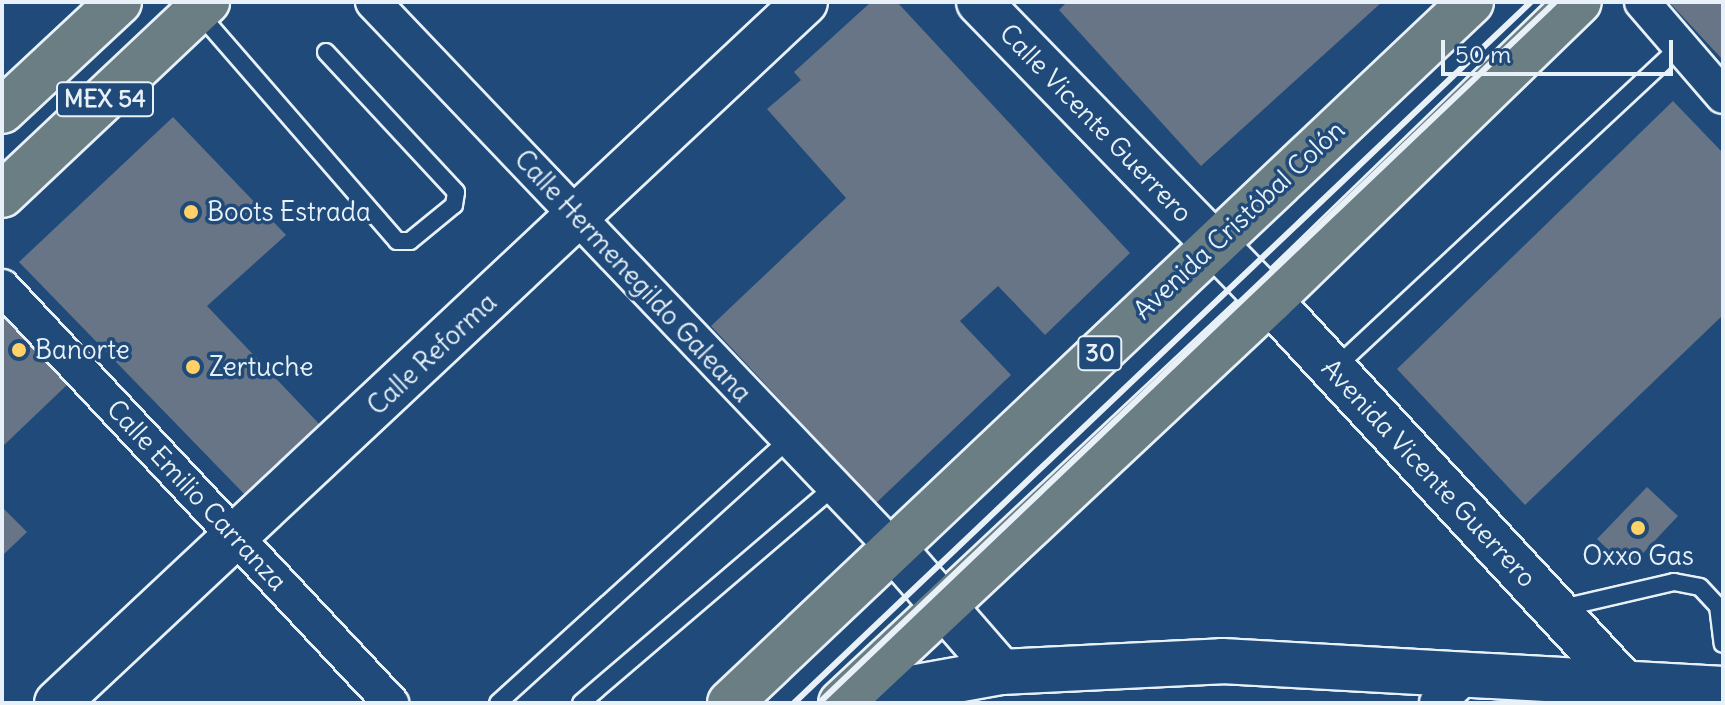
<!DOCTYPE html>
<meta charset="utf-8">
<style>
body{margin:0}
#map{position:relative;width:1725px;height:705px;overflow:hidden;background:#1f4a7a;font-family:Delius,sans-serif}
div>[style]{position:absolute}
.building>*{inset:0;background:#677586}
.roads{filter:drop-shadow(2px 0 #e8f1f8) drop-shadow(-2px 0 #e8f1f8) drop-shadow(0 2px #e8f1f8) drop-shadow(0 -2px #e8f1f8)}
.lane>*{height:16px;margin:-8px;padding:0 8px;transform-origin:8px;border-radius:8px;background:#1f4a7a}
.street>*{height:34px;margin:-17px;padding:0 17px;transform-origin:17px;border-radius:17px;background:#1f4a7a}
.secondary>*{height:44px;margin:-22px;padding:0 22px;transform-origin:22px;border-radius:22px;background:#1f4a7a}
.primary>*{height:44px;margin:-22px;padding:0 22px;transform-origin:22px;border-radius:22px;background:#6b7e84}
.rail>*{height:6px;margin:-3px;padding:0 3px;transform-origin:3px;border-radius:3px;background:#e8f1f8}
.dots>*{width:22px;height:22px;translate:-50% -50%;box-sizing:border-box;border:4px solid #1f4a7a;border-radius:50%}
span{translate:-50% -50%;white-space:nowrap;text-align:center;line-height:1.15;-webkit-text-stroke:7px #1f4a7a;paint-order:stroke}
.shield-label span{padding:2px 6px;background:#1f4a7a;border:2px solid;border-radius:6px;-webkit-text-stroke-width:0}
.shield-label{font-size:24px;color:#e8f1f8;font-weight:700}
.street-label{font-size:26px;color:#e8f1f8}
.poi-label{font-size:26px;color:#e8f1f8}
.left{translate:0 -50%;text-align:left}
.frame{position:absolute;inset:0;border:4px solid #e8f1f8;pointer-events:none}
.scale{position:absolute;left:1441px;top:40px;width:232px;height:36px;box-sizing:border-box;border:4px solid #e8f1f8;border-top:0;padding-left:10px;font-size:24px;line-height:28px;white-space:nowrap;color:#e8f1f8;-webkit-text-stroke:6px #1f4a7a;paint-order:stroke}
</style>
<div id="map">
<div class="building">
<div style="clip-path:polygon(871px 2px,897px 2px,1130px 253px,1045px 335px,998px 286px,960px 321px,1011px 375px,876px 503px,711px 326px,846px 198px,767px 109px,801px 80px,794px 72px)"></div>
<div style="clip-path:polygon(1067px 2px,1382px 2px,1201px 166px,1059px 10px)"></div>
<div style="clip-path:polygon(1669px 2px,1723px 2px,1723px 60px)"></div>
<div style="clip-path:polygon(1673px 101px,1723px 153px,1723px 315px,1525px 505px,1397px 369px)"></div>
<div style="clip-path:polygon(173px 117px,286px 235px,207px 306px,324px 429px,250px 500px,19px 262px)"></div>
<div style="clip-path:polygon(2px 316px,68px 384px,2px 447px)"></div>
<div style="clip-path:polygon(1647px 487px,1678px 516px,1628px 569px,1597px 539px)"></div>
<div style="clip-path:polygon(2px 507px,27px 532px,2px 556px)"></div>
</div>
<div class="roads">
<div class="lane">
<div style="left:199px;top:13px;width:302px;rotate:49deg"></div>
<div style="left:397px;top:241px;width:13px"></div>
<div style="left:410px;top:241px;width:57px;rotate:-39.3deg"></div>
<div style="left:454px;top:205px;width:13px;rotate:-81deg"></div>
<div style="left:456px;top:192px;width:191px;rotate:-132.9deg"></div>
<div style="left:1333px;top:370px;width:475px;rotate:-43deg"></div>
<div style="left:1562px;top:608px;width:115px;rotate:-13.1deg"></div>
<div style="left:1674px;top:582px;width:26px;rotate:11deg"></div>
<div style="left:1700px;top:587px;width:26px;rotate:47deg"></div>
<div style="left:1718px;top:606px;width:38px;rotate:83deg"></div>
<div style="left:498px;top:703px;width:391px;rotate:-42.2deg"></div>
<div style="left:581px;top:703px;width:333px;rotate:-40.5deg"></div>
</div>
<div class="street">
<div style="left:373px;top:2px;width:755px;rotate:46.39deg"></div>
<div style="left:1642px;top:2px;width:124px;rotate:49.2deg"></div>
<div style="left:2px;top:287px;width:570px;rotate:46.92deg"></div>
<div style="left:1437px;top:703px;width:45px;rotate:-43.2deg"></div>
</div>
<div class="secondary">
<div style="left:979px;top:2px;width:417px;rotate:45.8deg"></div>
<div style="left:1270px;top:301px;width:548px;rotate:47.22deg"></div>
<div style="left:894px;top:549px;width:163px;rotate:49deg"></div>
<div style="left:845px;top:700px;width:158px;rotate:-10.2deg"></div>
<div style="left:1001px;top:672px;width:221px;rotate:-2.8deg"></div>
<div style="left:1222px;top:661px;width:502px;rotate:3.2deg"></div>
<div style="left:57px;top:703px;width:1025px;rotate:-43.14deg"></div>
</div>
<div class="primary">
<div style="left:2px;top:111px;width:160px;rotate:-43deg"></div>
<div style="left:2px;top:195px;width:282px;rotate:-43.3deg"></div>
<div style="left:730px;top:703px;width:1020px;rotate:-43.41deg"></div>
<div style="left:841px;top:703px;width:588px;rotate:-43.14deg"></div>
<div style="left:1270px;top:301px;width:430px;rotate:-44.1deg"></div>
</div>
</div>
<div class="rail">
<div style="left:794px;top:703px;width:1017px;rotate:-43.57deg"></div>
<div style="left:819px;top:703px;width:1016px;rotate:-43.6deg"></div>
</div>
<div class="dots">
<div style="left:191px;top:212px;background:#ffd166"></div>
<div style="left:19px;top:350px;background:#ffd166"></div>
<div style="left:193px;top:367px;background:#ffd166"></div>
<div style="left:1638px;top:528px;background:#ffd166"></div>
</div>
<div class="shield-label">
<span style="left:105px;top:99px">MEX 54</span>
<span style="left:1100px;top:353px">30</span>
</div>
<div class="street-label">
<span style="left:1096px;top:123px;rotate:46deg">Calle Vicente Guerrero</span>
<span style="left:1239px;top:220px;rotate:-43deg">Avenida Cristóbal Colón</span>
<span style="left:633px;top:276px;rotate:47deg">Calle Hermenegildo Galeana</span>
<span style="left:432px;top:354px;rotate:-43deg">Calle Reforma</span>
<span style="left:1429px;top:473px;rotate:47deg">Avenida Vicente Guerrero</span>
<span style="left:197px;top:495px;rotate:47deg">Calle Emilio Carranza</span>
</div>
<div class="poi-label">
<span class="left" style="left:207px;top:212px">Boots Estrada</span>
<span class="left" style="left:35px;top:350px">Banorte</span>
<span class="left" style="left:209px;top:367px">Zertuche</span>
<span style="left:1638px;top:556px">Oxxo Gas</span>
</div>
<div class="frame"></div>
<div class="scale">50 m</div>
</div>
